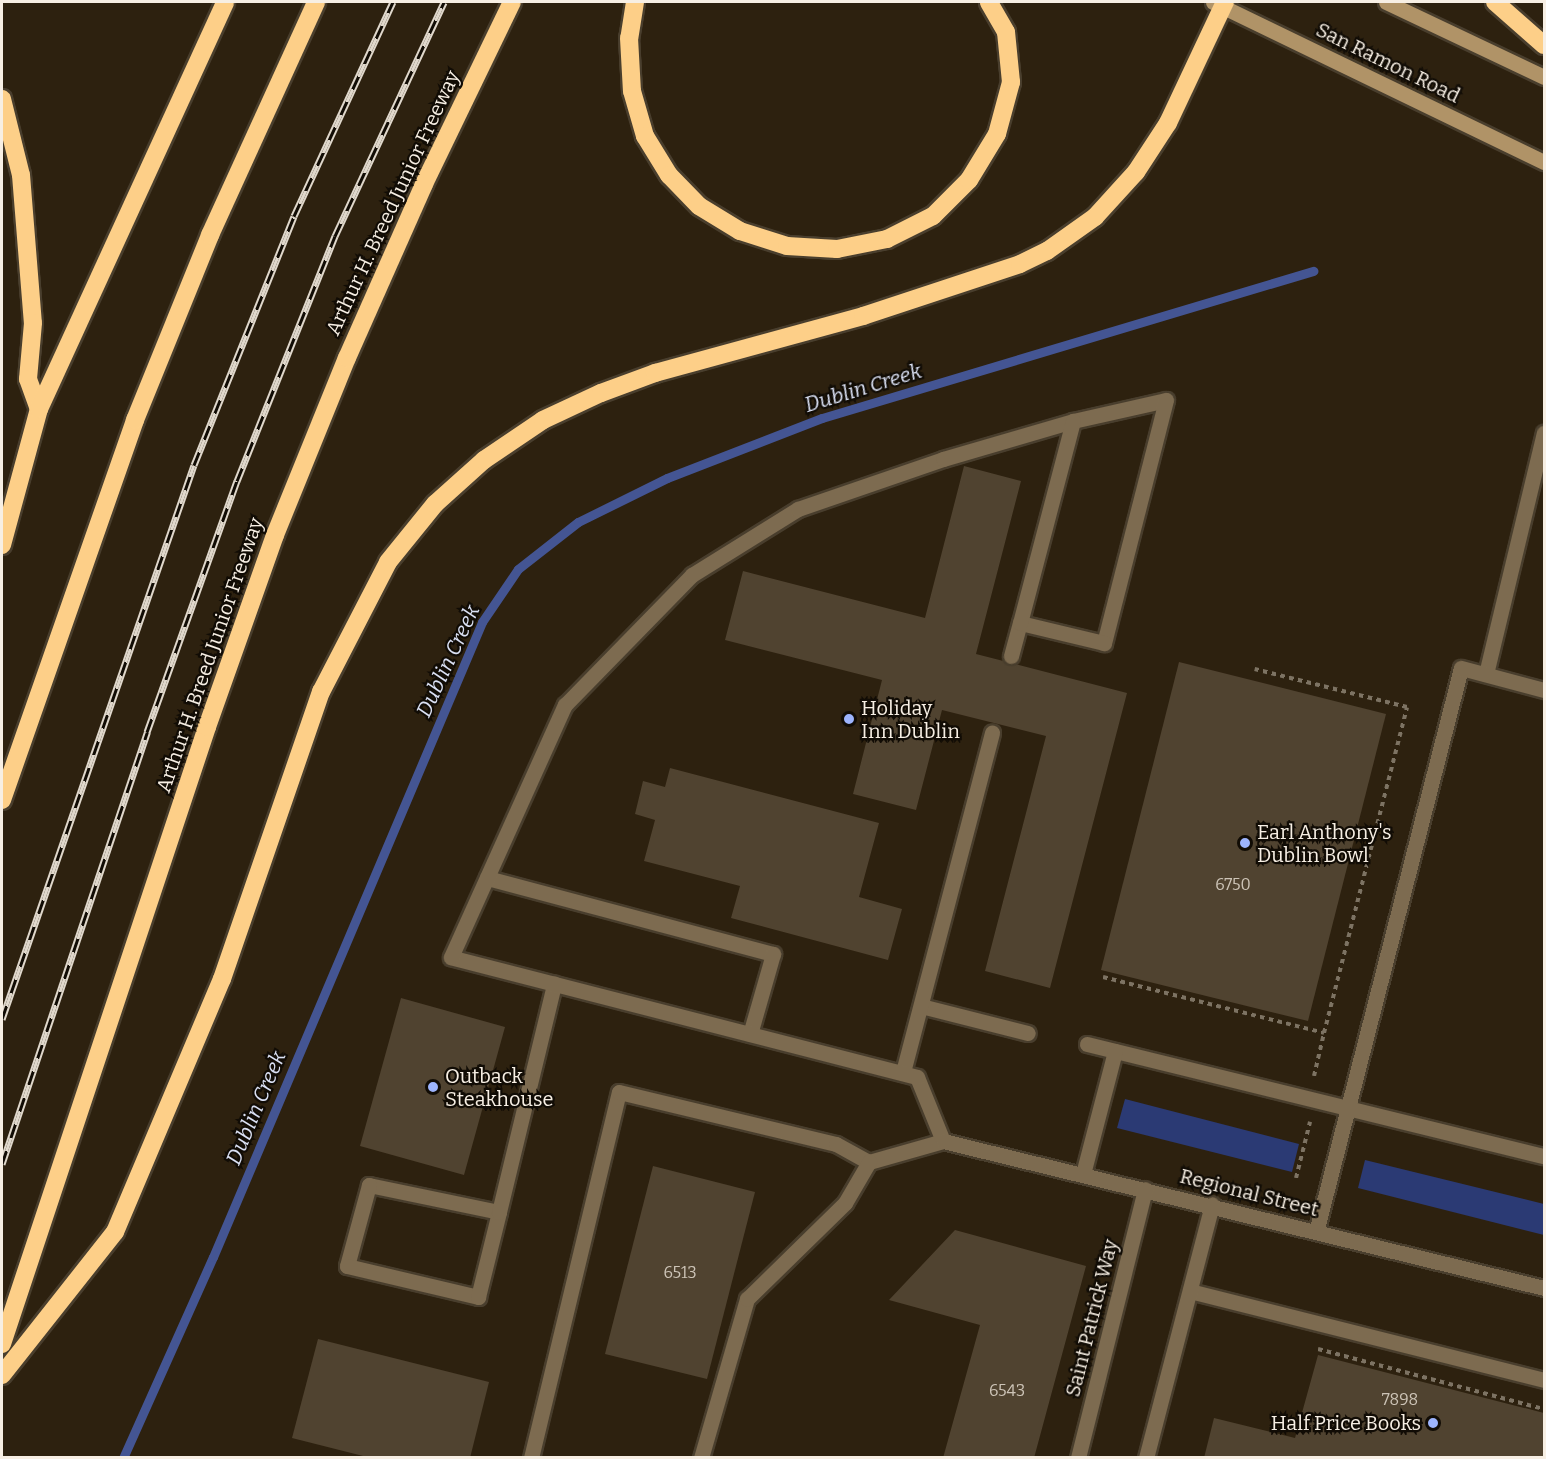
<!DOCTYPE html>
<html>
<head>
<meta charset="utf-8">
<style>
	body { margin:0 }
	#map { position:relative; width:1546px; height:1459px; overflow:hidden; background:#2d210f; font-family:Bitter,serif }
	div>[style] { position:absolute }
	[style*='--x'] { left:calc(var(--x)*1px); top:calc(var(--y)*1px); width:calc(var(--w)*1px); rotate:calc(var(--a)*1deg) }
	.green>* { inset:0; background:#2b3a74 }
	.stream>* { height:9px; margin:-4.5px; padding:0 4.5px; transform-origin:4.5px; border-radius:4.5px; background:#445593 }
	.building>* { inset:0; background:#504330 }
	.path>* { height:4px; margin-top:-2px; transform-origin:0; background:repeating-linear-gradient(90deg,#7d7363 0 4.5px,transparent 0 9px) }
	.roads { filter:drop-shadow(2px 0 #493e2d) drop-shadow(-2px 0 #493e2d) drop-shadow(0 2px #493e2d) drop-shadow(0 -2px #493e2d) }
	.lane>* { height:15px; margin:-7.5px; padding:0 7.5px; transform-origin:7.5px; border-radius:7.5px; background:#7d6b50 }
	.street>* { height:15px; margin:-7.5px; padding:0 7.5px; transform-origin:7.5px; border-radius:7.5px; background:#7d6b50 }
	.secondary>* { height:15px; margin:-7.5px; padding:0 7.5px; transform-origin:7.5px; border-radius:7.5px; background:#b09367 }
	.highway>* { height:18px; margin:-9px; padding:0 9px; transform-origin:9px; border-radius:9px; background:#fdcf88 }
	.rail>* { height:7px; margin-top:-3.5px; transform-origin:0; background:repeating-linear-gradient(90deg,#110c05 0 14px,#e0d8cc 0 28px); box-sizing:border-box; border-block:2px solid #e0d8cc }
	.dots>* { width:16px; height:16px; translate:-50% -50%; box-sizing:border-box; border:3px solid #110c05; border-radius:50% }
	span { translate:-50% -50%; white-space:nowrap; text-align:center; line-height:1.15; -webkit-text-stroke:4.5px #110c05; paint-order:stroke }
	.number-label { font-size:16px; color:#cdc4b7 }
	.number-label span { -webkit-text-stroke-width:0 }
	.street-label { font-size:20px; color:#f7efe4 }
	.poi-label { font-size:20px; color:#f7efe4 }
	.left { translate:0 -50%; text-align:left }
	.right { translate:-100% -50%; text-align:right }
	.water-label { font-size:21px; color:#dbe1f4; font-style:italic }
	.frame { position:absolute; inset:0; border:3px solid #f7efe4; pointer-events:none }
</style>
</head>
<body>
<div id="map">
	<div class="green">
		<i style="clip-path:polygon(1125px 1099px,1299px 1144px,1292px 1172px,1117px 1128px)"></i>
		<i style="clip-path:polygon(1365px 1160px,1544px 1204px,1544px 1235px,1358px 1188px)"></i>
	</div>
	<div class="stream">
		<i style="--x:123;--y:1458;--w:220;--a:-65.9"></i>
		<i style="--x:213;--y:1257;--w:690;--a:-67.04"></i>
		<i style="--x:482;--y:622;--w:64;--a:-55.8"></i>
		<i style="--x:518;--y:569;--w:76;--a:-38.1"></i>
		<i style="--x:578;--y:522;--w:99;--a:-26.3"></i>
		<i style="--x:667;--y:478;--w:166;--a:-21.2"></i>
		<i style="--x:822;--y:418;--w:513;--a:-16.67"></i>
	</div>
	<div class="building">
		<i style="clip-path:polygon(964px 466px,1021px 481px,976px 654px,1127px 693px,1050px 988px,985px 971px,1046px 736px,942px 710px,916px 810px,853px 794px,882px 680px,725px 640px,743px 571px,925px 618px)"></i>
		<i style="clip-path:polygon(1179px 662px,1386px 714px,1308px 1021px,1101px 970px)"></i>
		<i style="clip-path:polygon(670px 768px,879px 823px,859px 897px,902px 909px,888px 960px,731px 918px,740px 886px,644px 861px,655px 820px,635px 814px,643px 781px,665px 787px)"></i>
		<i style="clip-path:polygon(401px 998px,505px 1027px,464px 1175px,360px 1146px)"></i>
		<i style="clip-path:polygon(653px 1166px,755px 1192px,707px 1379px,605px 1354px)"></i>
		<i style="clip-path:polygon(955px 1230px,1086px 1266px,1034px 1458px,943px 1458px,980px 1325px,889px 1300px)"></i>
		<i style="clip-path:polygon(318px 1339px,489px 1382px,470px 1458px,371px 1458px,292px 1438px)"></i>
		<i style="clip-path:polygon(1318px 1355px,1544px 1413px,1544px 1458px,1204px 1458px,1214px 1418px,1295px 1438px)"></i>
	</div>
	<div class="path">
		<i style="--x:1103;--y:977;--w:228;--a:14.2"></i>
		<i style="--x:1324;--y:1033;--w:336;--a:-75.7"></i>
		<i style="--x:1407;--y:707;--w:157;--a:-166"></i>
		<i style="--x:1314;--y:1076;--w:44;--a:-76.9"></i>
		<i style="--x:1296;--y:1178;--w:58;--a:-76"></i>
		<i style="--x:1318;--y:1349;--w:234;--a:14.9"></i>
	</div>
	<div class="roads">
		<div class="lane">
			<i style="--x:1011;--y:656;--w:34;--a:-75"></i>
			<i style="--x:1486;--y:674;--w:248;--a:-76.5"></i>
			<i style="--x:487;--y:878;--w:296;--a:14.9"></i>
			<i style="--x:773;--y:954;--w:83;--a:106"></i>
			<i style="--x:921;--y:1006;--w:110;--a:14.2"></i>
			<i style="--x:1087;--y:1044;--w:471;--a:13.8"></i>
			<i style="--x:903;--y:1072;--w:351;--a:-75.3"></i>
			<i style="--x:1083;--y:1174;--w:127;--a:-75.4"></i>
			<i style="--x:499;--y:1212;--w:133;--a:-168.3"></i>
			<i style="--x:369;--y:1185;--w:84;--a:105.2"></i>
			<i style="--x:347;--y:1266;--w:135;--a:13.3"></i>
			<i style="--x:478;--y:1297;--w:88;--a:-76.1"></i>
			<i style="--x:499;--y:1212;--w:235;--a:-76.4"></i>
			<i style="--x:1316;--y:1232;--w:582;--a:-75.58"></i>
			<i style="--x:1461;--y:668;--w:86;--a:14.8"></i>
			<i style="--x:1190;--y:1291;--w:365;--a:14.1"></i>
			<i style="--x:531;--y:1458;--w:376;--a:-76.5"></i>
			<i style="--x:619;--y:1092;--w:223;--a:13.5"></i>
			<i style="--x:836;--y:1144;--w:38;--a:29"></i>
			<i style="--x:869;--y:1162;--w:77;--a:-15.8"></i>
			<i style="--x:943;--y:1141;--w:69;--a:-112.1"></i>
			<i style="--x:917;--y:1077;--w:481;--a:-165.6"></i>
			<i style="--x:451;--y:957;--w:277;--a:-65.7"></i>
			<i style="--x:565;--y:705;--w:182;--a:-45.7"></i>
			<i style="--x:692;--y:575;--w:125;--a:-31.9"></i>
			<i style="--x:798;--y:509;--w:153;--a:-19"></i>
			<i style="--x:943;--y:459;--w:135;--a:-16.3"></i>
			<i style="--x:1073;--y:421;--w:95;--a:-12.7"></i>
			<i style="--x:1166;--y:400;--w:251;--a:104.3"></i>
			<i style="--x:1104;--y:643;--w:86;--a:-166.6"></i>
			<i style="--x:1020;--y:623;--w:209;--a:-75.3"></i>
			<i style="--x:701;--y:1458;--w:166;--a:-73.9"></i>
			<i style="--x:747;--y:1299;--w:137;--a:-44.4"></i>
			<i style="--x:845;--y:1203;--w:48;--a:-59.7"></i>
			<i style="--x:1146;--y:1458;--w:262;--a:-75.4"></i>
		</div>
		<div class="street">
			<i style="--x:943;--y:1141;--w:619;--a:13.74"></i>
			<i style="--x:1078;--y:1458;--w:277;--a:-76"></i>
		</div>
		<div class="secondary">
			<i style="--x:1213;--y:2;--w:368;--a:25.8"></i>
			<i style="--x:1386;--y:2;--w:175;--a:25.4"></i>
		</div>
		<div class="highway">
			<i style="--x:635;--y:2;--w:36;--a:99"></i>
			<i style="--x:629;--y:38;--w:53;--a:86.8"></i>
			<i style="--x:632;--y:91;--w:47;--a:73.9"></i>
			<i style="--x:645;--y:136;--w:46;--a:58.4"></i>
			<i style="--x:669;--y:175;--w:43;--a:45.9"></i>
			<i style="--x:699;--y:206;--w:48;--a:31.4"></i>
			<i style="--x:740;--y:231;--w:49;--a:17.7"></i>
			<i style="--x:787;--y:246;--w:50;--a:3.4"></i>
			<i style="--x:837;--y:249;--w:51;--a:-11.3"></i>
			<i style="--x:887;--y:239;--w:51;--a:-26.6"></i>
			<i style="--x:933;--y:216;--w:51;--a:-45"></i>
			<i style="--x:969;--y:180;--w:54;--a:-58.7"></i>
			<i style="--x:997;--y:134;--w:54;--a:-74.9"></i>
			<i style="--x:1011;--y:82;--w:50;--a:-95.7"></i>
			<i style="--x:1006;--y:32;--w:34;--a:-120"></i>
			<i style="--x:1495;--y:2;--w:65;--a:41.3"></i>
			<i style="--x:2;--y:99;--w:78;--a:76"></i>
			<i style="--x:21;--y:175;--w:148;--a:85.4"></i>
			<i style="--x:33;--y:323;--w:56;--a:95.1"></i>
			<i style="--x:28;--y:379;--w:32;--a:70"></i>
			<i style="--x:2;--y:545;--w:141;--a:-74.8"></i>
			<i style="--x:39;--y:409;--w:447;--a:-65.4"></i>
			<i style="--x:2;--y:800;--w:403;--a:-70.7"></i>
			<i style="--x:135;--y:420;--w:200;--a:-67.9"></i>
			<i style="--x:210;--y:235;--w:256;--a:-65.5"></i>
			<i style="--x:2;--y:1344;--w:650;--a:-71.62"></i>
			<i style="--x:207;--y:727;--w:204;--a:-70.5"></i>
			<i style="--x:275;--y:535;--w:191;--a:-67.9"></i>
			<i style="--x:347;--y:358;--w:190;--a:-66.1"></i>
			<i style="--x:424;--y:184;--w:202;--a:-64.2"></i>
			<i style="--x:2;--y:1375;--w:182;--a:-51.7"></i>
			<i style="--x:115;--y:1232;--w:275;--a:-67.1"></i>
			<i style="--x:222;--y:979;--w:304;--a:-71"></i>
			<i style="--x:321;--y:692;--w:146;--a:-62.7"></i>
			<i style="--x:388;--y:562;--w:75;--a:-51"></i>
			<i style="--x:435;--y:504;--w:66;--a:-41.9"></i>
			<i style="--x:484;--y:460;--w:71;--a:-34.1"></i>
			<i style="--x:543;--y:420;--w:64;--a:-25"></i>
			<i style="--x:601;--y:393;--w:58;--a:-20.3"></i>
			<i style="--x:655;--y:373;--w:216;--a:-15.3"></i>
			<i style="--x:863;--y:316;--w:165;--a:-18.3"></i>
			<i style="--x:1020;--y:264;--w:30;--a:-26"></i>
			<i style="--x:1047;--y:251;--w:59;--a:-35.3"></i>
			<i style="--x:1095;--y:217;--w:61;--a:-47.7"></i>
			<i style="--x:1136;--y:172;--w:59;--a:-56.9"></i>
			<i style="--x:1168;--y:123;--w:134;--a:-64.8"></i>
		</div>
	</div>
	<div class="rail">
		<i style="--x:2;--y:1019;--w:586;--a:-70.89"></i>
		<i style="--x:194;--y:465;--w:268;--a:-68.1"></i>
		<i style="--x:294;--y:216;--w:236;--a:-65.2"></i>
		<i style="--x:2;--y:1164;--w:456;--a:-71.4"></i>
		<i style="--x:147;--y:732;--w:267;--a:-70.3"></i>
		<i style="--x:237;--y:481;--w:264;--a:-68.2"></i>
		<i style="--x:335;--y:236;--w:258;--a:-65"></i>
	</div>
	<div class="dots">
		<i style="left:849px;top:719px;background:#9db4fd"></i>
		<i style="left:1245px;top:843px;background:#9db4fd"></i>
		<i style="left:433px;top:1087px;background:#9db4fd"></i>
		<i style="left:1433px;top:1423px;background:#9db4fd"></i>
	</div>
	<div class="number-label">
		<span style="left:1233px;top:885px">6750</span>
		<span style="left:680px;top:1273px">6513</span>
		<span style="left:1007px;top:1391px">6543</span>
		<span style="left:1400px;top:1400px">7898</span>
	</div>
	<div class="street-label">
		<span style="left:1388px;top:63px;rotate:26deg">San Ramon Road</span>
		<span style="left:393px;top:203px;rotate:-65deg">Arthur H. Breed Junior Freeway</span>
		<span style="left:210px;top:655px;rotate:-71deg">Arthur H. Breed Junior Freeway</span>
		<span style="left:1249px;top:1193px;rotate:14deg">Regional Street</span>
		<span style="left:1092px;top:1318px;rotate:-76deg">Saint Patrick Way</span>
	</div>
	<div class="poi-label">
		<span class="left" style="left:861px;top:720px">Holiday<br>Inn Dublin</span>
		<span class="left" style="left:1257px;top:844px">Earl Anthony's<br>Dublin Bowl</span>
		<span class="left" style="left:445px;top:1088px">Outback<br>Steakhouse</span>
		<span class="right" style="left:1421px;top:1423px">Half Price Books</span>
	</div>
	<div class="water-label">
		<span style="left:863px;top:388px;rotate:-17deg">Dublin Creek</span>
		<span style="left:448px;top:661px;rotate:-65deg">Dublin Creek</span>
		<span style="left:256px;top:1108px;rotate:-67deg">Dublin Creek</span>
	</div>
	<div class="frame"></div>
</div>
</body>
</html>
